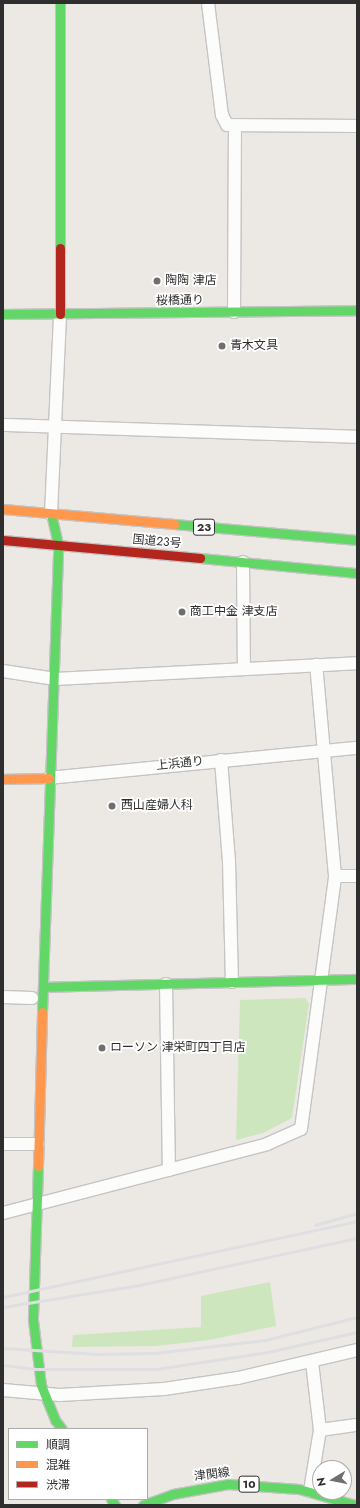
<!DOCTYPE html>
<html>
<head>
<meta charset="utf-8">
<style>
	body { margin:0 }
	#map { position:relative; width:360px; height:1508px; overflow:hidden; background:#ece8e4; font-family:Jost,"Noto Sans JP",sans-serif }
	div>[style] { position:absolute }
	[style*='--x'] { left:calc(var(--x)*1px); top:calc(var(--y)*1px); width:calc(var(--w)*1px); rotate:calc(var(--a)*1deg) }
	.green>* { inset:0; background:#cee6be }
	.roads { filter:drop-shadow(1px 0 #c5c4c5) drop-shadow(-1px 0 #c5c4c5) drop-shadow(0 1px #c5c4c5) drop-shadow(0 -1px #c5c4c5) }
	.street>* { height:12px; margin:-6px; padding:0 6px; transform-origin:6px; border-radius:6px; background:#fcfcfb }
	.fast>* { height:9px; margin:-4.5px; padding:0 4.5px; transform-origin:4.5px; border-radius:4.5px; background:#63d668 }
	.slow>* { height:9px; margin:-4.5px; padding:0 4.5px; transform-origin:4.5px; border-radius:4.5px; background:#ff974d }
	.jam>* { height:9px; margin:-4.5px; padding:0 4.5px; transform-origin:4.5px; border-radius:4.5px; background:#b3261e }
	.rail>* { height:3px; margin:-1.5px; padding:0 1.5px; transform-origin:1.5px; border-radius:1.5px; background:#dfdfe1 }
	.dots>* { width:11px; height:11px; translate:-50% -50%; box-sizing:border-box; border:2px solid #fff; border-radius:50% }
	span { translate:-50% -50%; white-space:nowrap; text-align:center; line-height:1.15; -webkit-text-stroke:3.5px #fff; paint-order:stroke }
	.shield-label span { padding:1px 3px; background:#fff; border:1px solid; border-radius:3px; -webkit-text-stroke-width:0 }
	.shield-label { font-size:11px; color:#2e2e2e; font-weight:700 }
	.poi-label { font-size:12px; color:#2e2e2e }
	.left { translate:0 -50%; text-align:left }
	.street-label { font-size:12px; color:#2e2e2e }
	.frame { position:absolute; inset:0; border:4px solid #2e2e2e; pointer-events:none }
	.legend { position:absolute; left:8px; top:1428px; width:140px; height:72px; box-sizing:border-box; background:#fff; border:1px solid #ababab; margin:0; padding:5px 7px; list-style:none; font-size:12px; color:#2e2e2e }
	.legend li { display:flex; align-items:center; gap:8px; height:20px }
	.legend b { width:20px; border:1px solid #ababab }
	.north { position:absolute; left:312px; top:1460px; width:40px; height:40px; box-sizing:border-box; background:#fff; border:1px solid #ababab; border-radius:50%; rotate:260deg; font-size:11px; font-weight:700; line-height:16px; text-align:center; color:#2e2e2e }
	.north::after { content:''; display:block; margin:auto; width:14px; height:18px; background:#706f6e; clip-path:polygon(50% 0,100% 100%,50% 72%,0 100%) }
</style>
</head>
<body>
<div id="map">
	<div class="green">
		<i style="clip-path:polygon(305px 998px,309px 1004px,292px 1118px,263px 1133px,236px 1140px,240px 1000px)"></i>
		<i style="clip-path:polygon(270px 1282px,276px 1326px,209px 1340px,156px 1346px,72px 1347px,73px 1335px,201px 1327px,201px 1296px)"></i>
	</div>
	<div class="roads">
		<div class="street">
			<i style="--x:208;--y:3;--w:113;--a:82.9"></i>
			<i style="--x:222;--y:115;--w:11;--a:63"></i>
			<i style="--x:227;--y:125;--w:130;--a:0.4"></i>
			<i style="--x:234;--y:312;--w:185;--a:-89.7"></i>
			<i style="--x:3;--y:425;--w:354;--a:1.9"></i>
			<i style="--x:51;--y:514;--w:200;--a:-87.4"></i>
			<i style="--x:243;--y:562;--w:107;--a:89.5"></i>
			<i style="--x:3;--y:671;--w:53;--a:8.7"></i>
			<i style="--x:55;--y:679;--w:302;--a:-3"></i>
			<i style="--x:221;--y:760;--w:101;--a:85.5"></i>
			<i style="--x:229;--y:861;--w:121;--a:88.6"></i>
			<i style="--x:49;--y:778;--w:309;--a:-5.6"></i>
			<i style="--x:335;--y:876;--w:22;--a:0"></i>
			<i style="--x:166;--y:984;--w:186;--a:89.1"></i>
			<i style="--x:3;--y:997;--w:29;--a:2"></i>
			<i style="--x:3;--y:1144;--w:35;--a:0"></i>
			<i style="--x:3;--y:1213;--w:273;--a:-14.6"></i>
			<i style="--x:267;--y:1144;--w:37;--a:-24"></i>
			<i style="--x:301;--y:1129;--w:255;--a:-82.3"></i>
			<i style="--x:335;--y:876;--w:212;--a:-95.1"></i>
			<i style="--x:3;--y:1390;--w:57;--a:5"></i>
			<i style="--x:60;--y:1395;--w:104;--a:-3.3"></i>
			<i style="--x:164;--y:1389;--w:75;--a:-8.5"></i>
			<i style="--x:238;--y:1378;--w:122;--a:-13.2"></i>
			<i style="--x:320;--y:1430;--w:37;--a:-8"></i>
			<i style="--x:310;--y:1491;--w:62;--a:-80.7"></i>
			<i style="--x:320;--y:1430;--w:68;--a:-96.7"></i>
		</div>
		<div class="fast">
			<i style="--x:60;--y:3;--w:245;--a:90"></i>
			<i style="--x:3;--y:314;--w:354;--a:-0.6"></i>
			<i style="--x:174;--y:524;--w:184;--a:5"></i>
			<i style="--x:200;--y:558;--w:158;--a:5.5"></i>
			<i style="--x:44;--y:987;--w:313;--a:-1.5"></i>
			<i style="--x:42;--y:1012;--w:468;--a:-88"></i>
			<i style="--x:58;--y:544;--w:31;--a:-103"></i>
			<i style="--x:38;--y:1166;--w:154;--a:91.9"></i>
			<i style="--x:33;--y:1320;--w:65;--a:83"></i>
			<i style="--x:41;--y:1385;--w:38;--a:68"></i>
			<i style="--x:55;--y:1420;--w:11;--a:52"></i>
			<i style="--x:111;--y:1499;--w:7;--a:56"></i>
			<i style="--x:143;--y:1505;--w:32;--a:-20"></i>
			<i style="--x:173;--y:1494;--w:56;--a:-10.3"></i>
			<i style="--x:228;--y:1484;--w:71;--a:4"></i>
			<i style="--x:299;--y:1489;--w:58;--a:15.9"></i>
		</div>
		<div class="slow">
			<i style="--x:3;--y:509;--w:172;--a:5"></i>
			<i style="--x:3;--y:779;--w:46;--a:-1.2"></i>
			<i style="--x:38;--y:1166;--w:154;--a:-88.5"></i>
		</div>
		<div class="jam">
			<i style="--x:60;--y:248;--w:66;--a:90"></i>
			<i style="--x:3;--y:540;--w:198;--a:5.2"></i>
		</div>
	</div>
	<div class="rail">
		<i style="--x:315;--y:1225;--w:44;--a:-15.9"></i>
		<i style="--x:3;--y:1297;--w:362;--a:-12.1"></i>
		<i style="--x:3;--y:1307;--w:138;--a:-9.2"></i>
		<i style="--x:139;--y:1285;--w:223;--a:-12.2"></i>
		<i style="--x:3;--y:1348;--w:94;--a:3.7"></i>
		<i style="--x:97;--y:1354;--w:58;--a:-1"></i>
		<i style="--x:155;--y:1353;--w:111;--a:-6.7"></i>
		<i style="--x:265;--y:1340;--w:95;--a:-14"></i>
		<i style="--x:3;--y:1365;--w:33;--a:7"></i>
		<i style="--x:36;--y:1369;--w:120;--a:0"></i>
		<i style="--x:156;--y:1369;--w:113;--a:-8.6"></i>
		<i style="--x:268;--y:1352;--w:91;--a:-12.7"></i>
	</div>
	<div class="dots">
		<i style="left:157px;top:281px;background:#706f6e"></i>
		<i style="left:222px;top:346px;background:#706f6e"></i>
		<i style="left:182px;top:612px;background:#706f6e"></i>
		<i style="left:112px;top:806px;background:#706f6e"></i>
		<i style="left:102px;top:1048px;background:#706f6e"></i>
	</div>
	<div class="shield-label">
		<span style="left:204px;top:527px">23</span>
		<span style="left:249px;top:1484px">10</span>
	</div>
	<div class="poi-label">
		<span class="left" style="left:165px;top:281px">陶陶 津店</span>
		<span class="left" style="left:230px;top:346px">青木文具</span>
		<span class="left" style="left:190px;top:612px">商工中金 津支店</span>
		<span class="left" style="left:121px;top:806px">西山産婦人科</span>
		<span class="left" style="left:110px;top:1048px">ローソン 津栄町四丁目店</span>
	</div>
	<div class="street-label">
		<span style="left:180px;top:301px;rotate:-1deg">桜橋通り</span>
		<span style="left:157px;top:542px;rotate:5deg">国道23号</span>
		<span style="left:180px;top:764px;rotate:-6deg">上浜通り</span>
		<span style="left:212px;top:1475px;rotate:-7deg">津関線</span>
	</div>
	<div class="frame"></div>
	<ul class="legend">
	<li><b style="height:5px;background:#63d668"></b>順調</li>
	<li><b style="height:5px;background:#ff974d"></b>混雑</li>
	<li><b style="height:5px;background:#b3261e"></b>渋滞</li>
	</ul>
	<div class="north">N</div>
</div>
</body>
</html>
